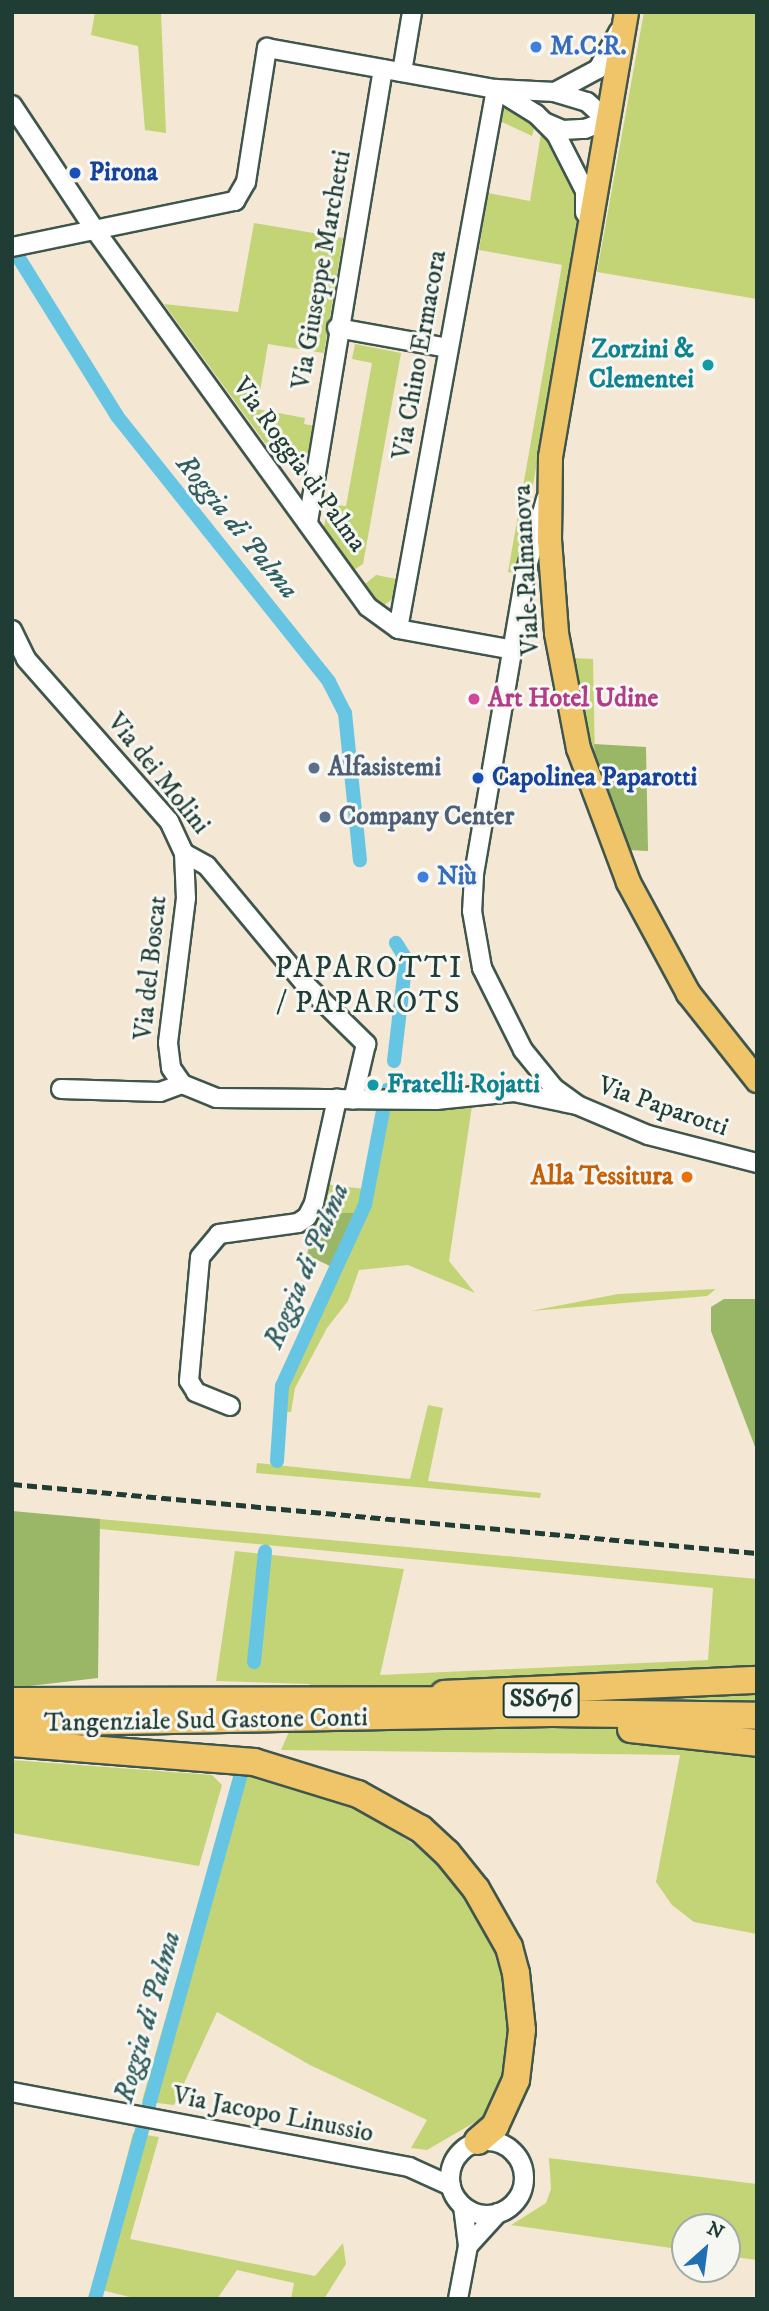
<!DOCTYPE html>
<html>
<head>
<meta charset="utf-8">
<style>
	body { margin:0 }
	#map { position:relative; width:769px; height:2311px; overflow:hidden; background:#f4e7d4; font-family:"IM FELL DW Pica",serif }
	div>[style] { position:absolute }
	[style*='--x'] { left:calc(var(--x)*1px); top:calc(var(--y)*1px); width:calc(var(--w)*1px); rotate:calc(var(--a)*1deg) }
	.green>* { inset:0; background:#c3d476 }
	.forest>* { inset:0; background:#9ab667 }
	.canal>* { height:14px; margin:-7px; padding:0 7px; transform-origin:7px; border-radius:7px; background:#65c5e3 }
	.roads { filter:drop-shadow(2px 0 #3f564c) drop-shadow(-2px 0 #3f564c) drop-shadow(0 2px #3f564c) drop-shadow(0 -2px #3f564c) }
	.minor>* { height:18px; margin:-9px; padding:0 9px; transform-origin:9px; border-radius:9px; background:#fff }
	.minor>.ring { margin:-9px; padding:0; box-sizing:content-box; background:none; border:18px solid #fff; border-radius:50% }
	.major>* { height:23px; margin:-11.5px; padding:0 11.5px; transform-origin:11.5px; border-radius:11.5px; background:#f0c469 }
	.highway>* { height:26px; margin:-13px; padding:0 13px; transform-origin:13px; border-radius:13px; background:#f0c469 }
	.rail>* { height:4.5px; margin-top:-2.25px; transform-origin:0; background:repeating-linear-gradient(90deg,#1f3d34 0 10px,transparent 0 15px) }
	.dots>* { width:19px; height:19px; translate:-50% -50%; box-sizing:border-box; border:4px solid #f6f6f2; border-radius:50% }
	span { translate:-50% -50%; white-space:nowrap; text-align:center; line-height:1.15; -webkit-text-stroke:6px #f6f6f2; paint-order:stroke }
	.shield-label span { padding:2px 5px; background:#f6f6f2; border:2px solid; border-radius:5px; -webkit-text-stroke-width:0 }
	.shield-label { font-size:24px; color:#1f3d34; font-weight:700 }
	.shop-label { font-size:26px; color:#366cbe; font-weight:700 }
	.left { translate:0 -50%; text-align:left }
	.transit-label { font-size:26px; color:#164399; font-weight:700 }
	.street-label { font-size:26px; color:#1f3d34 }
	.culture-label { font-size:26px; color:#0d838f; font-weight:700 }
	.right { translate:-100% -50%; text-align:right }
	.hotel-label { font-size:26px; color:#b23c85; font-weight:700 }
	.service-label { font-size:26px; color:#4e5e75; font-weight:700 }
	.food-label { font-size:26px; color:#c56008; font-weight:700 }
	.water-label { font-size:28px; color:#305f60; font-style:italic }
	.quarter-label { font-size:30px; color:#1f3d34; letter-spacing:2px }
	.frame { position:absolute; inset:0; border:14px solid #1f3d34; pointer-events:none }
	.north { position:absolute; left:671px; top:2213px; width:70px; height:70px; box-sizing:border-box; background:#f6f6f2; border:2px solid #a0aca6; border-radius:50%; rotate:28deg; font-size:19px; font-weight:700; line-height:28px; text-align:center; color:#1f3d34 }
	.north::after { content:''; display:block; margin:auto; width:24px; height:32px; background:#1f6fb2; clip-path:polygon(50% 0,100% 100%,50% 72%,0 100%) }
</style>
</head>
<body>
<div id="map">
	<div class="green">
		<i style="clip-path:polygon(95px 12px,161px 12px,166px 133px,145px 130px,138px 46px,91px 35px)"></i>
		<i style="clip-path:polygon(644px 12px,757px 12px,757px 299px,597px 272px)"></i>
		<i style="clip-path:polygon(503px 99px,536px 121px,532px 136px,500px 121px)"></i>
		<i style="clip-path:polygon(542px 128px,575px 188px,577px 226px,518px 574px,508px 572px,562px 265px,479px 250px,488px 193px,530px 201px)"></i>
		<i style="clip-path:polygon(254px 223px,343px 238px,324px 353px,268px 344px,257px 409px,305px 418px,304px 424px,315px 426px,310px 454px,268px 447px,164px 304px,238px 312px)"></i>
		<i style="clip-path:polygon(355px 344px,401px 353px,363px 564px,354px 570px,324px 527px,328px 504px,346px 506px,372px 363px,352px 359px)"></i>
		<i style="clip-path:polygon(376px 575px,402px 580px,399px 594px,382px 607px,364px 585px)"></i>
		<i style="clip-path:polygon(572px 658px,593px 659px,595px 763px,583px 715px)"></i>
		<i style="clip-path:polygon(473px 1099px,449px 1261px,475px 1293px,408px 1265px,359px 1270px,348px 1301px,327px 1328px,295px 1388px,291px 1412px,284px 1412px,286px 1388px,359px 1233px,387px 1105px)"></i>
		<i style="clip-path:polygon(323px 1184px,365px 1189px,358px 1213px,316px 1213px)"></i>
		<i style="clip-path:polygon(716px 1289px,707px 1296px,531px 1311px,618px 1294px)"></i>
		<i style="clip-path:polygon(428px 1405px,443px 1408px,428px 1481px,541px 1493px,540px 1498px,256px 1473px,257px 1463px,410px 1479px)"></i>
		<i style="clip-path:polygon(100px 1519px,757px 1579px,757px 1934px,694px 1922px,672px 1905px,656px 1882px,680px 1755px,281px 1750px,310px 1684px,216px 1681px,235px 1551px,404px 1569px,380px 1675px,708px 1660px,713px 1588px,100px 1529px)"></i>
		<i style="clip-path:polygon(12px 1760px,212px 1775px,222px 1785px,199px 1866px,12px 1833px)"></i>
		<i style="clip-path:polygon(235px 1774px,286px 1783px,368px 1815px,435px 1858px,482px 1913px,508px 1976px,512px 2057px,497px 2098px,482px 2118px,427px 2150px,411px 2148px,427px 2120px,310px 2065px,217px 2012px,174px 2105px,142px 2101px)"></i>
		<i style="clip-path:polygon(133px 2133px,159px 2137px,130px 2239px,315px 2276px,343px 2243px,346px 2264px,324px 2299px,291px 2299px,294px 2283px,237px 2270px,217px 2299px,138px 2299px,93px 2288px)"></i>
		<i style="clip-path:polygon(549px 2158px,757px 2184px,757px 2260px,727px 2256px,727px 2227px,685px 2227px,685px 2250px,511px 2225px,546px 2203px,551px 2189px)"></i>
	</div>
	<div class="forest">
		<i style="clip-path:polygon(594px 744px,646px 747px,648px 851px,628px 850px,595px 763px)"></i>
		<i style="clip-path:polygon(316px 1213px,358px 1213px,334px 1268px,307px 1255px)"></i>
		<i style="clip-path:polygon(724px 1299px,757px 1299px,757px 1452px,711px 1331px,711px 1307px)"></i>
		<i style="clip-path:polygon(12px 1511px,100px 1519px,98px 1678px,12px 1688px)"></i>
	</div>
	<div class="canal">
		<i style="--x:12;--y:247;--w:199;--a:58.1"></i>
		<i style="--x:117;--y:416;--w:340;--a:51.4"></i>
		<i style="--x:329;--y:682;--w:35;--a:63"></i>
		<i style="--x:345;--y:713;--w:148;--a:84.2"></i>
		<i style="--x:394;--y:1061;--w:103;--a:-83.3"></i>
		<i style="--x:406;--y:959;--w:19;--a:-122"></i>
		<i style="--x:277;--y:1461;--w:75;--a:-86.2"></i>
		<i style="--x:282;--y:1386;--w:199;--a:-65.4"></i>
		<i style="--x:365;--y:1205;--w:117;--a:-79.2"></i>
		<i style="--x:254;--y:1662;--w:111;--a:-84.3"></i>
		<i style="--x:95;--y:2299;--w:564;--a:-74.46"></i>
	</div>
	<div class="roads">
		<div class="minor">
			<i style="--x:402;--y:72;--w:61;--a:-80.5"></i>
			<i style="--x:502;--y:93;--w:40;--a:32"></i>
			<i style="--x:536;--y:114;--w:28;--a:45"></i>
			<i style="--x:556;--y:134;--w:64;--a:63"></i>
			<i style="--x:585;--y:191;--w:22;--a:90"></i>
			<i style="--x:12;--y:105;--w:150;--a:56.4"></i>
			<i style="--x:95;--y:230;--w:465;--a:54.1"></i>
			<i style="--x:368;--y:607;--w:37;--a:36"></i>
			<i style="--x:398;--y:629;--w:117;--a:10.3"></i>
			<i style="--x:544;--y:122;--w:21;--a:23"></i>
			<i style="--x:563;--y:130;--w:22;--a:-3"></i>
			<i style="--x:585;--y:129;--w:24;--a:-22"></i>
			<i style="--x:607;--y:120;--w:27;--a:-138"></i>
			<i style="--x:587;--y:102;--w:34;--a:-163"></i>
			<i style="--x:12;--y:247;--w:228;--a:-11.7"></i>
			<i style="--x:235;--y:201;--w:22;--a:-60"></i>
			<i style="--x:246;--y:182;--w:136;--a:-81.1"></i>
			<i style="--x:267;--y:48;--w:233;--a:10.2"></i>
			<i style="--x:496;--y:89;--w:59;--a:2.9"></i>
			<i style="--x:555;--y:92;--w:49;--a:-28.1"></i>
			<i style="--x:598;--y:69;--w:43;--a:-61.1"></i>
			<i style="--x:337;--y:328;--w:113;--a:10.2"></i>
			<i style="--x:546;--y:499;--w:74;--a:105.7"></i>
			<i style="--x:526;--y:570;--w:309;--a:99.7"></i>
			<i style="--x:474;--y:875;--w:36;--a:93"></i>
			<i style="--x:472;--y:911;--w:58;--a:80"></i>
			<i style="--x:482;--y:968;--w:92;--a:63.4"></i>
			<i style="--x:523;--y:1050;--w:49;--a:50.8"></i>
			<i style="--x:554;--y:1088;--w:29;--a:36"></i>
			<i style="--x:577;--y:1105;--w:77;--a:22.9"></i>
			<i style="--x:648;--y:1135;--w:113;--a:14.4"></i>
			<i style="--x:308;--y:522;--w:459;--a:-80.6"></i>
			<i style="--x:398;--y:629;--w:549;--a:-79.71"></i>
			<i style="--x:12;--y:630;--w:32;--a:64"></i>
			<i style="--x:26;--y:659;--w:216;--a:48.6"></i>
			<i style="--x:169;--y:821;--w:35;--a:65"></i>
			<i style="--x:184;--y:853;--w:45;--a:87.5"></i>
			<i style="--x:186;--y:898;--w:146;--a:97.1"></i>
			<i style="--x:168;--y:1043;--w:25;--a:83"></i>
			<i style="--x:171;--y:1068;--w:19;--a:55"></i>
			<i style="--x:182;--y:1084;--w:37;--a:22"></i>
			<i style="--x:216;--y:1098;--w:220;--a:0.5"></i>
			<i style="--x:436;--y:1100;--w:78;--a:-5.9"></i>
			<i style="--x:514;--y:1092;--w:64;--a:11.7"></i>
			<i style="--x:184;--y:853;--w:26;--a:29"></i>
			<i style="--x:207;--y:866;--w:153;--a:50.3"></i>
			<i style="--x:305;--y:984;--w:86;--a:44.5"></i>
			<i style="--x:366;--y:1044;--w:57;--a:103.1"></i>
			<i style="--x:61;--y:1089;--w:99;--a:1.7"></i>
			<i style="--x:160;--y:1092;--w:23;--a:-20"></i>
			<i style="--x:230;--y:1406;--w:37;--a:-158"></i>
			<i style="--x:196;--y:1392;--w:13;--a:-122"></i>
			<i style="--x:189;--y:1381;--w:124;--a:-84.9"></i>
			<i style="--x:200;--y:1257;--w:30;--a:-50"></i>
			<i style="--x:219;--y:1234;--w:80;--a:-7.9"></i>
			<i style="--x:298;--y:1223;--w:11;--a:-34"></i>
			<i style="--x:307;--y:1217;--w:16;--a:-63"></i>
			<i style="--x:314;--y:1203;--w:107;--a:-77.5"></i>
			<i style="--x:12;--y:2092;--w:404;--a:10.7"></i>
			<i style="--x:409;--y:2167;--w:46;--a:24.3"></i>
			<i class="ring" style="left:450px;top:2141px;width:56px;height:56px"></i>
			<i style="--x:468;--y:2246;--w:45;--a:-47.7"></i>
			<i style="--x:458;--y:2299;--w:54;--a:-79.3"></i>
			<i style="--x:468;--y:2246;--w:40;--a:-97.1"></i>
		</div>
		<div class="major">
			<i style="--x:626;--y:12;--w:451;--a:99.7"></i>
			<i style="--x:550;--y:457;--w:82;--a:90.7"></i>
			<i style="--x:549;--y:539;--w:94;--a:85.7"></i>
			<i style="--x:556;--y:633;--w:117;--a:79.2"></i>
			<i style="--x:578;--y:748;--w:143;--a:69.5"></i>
			<i style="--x:628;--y:882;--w:126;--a:61.6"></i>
			<i style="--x:688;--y:993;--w:111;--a:51.6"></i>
		</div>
		<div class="highway">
			<i style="--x:444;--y:1694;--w:313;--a:-2.6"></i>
			<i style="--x:12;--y:1701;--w:449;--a:-0.1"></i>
			<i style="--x:12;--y:1723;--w:540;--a:-1.06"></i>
			<i style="--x:552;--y:1713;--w:205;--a:0.8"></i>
			<i style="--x:631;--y:1729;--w:127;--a:6.3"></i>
			<i style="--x:12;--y:1743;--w:243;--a:4.5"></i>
			<i style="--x:254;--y:1762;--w:109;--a:17.1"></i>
			<i style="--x:358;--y:1794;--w:72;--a:29.1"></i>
			<i style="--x:421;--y:1829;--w:35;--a:43"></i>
			<i style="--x:447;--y:1853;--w:46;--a:51.1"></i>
			<i style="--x:476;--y:1889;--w:67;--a:60.4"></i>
			<i style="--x:509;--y:1947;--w:27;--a:75"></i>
			<i style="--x:516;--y:1973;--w:57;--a:84"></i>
			<i style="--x:522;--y:2030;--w:50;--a:96.8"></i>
			<i style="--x:516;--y:2080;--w:51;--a:114.5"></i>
			<i style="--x:495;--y:2126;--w:23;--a:139"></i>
		</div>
	</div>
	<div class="rail">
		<i style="--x:12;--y:1484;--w:748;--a:5.29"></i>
	</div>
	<div class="dots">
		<i style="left:536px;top:47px;background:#3f7fe0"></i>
		<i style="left:75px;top:173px;background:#1a4fb4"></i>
		<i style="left:708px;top:365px;background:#0f9aa8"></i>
		<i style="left:474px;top:699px;background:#d1479c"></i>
		<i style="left:314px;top:768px;background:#5c6f8a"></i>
		<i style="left:478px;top:778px;background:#1a4fb4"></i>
		<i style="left:325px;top:817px;background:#5c6f8a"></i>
		<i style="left:423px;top:877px;background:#3f7fe0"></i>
		<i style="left:373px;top:1085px;background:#0f9aa8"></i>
		<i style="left:687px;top:1177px;background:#e8710a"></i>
	</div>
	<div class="shield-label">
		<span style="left:541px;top:1700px">SS676</span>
	</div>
	<div class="shop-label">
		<span class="left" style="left:550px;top:47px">M.C.R.</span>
		<span class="left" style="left:437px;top:877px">Niù</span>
	</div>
	<div class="transit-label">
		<span class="left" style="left:89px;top:173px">Pirona</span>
		<span class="left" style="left:492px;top:778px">Capolinea Paparotti</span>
	</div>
	<div class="street-label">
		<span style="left:322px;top:270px;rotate:-80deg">Via Giuseppe Marchetti</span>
		<span style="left:420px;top:355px;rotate:-80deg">Via Chino Ermacora</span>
		<span style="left:299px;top:465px;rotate:54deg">Via Roggia di Palma</span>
		<span style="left:527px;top:570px;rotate:-93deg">Viale Palmanova</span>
		<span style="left:158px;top:774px;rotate:51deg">Via dei Molini</span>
		<span style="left:151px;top:968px;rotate:-84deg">Via del Boscat</span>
		<span style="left:663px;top:1107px;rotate:19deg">Via Paparotti</span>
		<span style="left:206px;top:1721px;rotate:-1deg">Tangenziale Sud Gastone Conti</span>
		<span style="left:273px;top:2115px;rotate:11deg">Via Jacopo Linussio</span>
	</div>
	<div class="culture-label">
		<span class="right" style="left:694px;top:365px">Zorzini &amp;<br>Clementei</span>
		<span class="left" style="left:387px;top:1085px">Fratelli Rojatti</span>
	</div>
	<div class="hotel-label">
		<span class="left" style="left:488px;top:699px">Art Hotel Udine</span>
	</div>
	<div class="service-label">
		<span class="left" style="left:328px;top:768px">Alfasistemi</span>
		<span class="left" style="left:339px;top:817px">Company Center</span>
	</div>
	<div class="food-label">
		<span class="right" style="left:673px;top:1177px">Alla Tessitura</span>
	</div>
	<div class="water-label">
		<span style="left:237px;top:527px;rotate:51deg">Roggia di Palma</span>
		<span style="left:307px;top:1266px;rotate:-67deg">Roggia di Palma</span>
		<span style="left:148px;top:2017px;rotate:-74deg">Roggia di Palma</span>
	</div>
	<div class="quarter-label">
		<span style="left:369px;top:986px">PAPAROTTI<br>/ PAPAROTS</span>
	</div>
	<div class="frame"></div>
	<div class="north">N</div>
</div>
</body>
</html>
